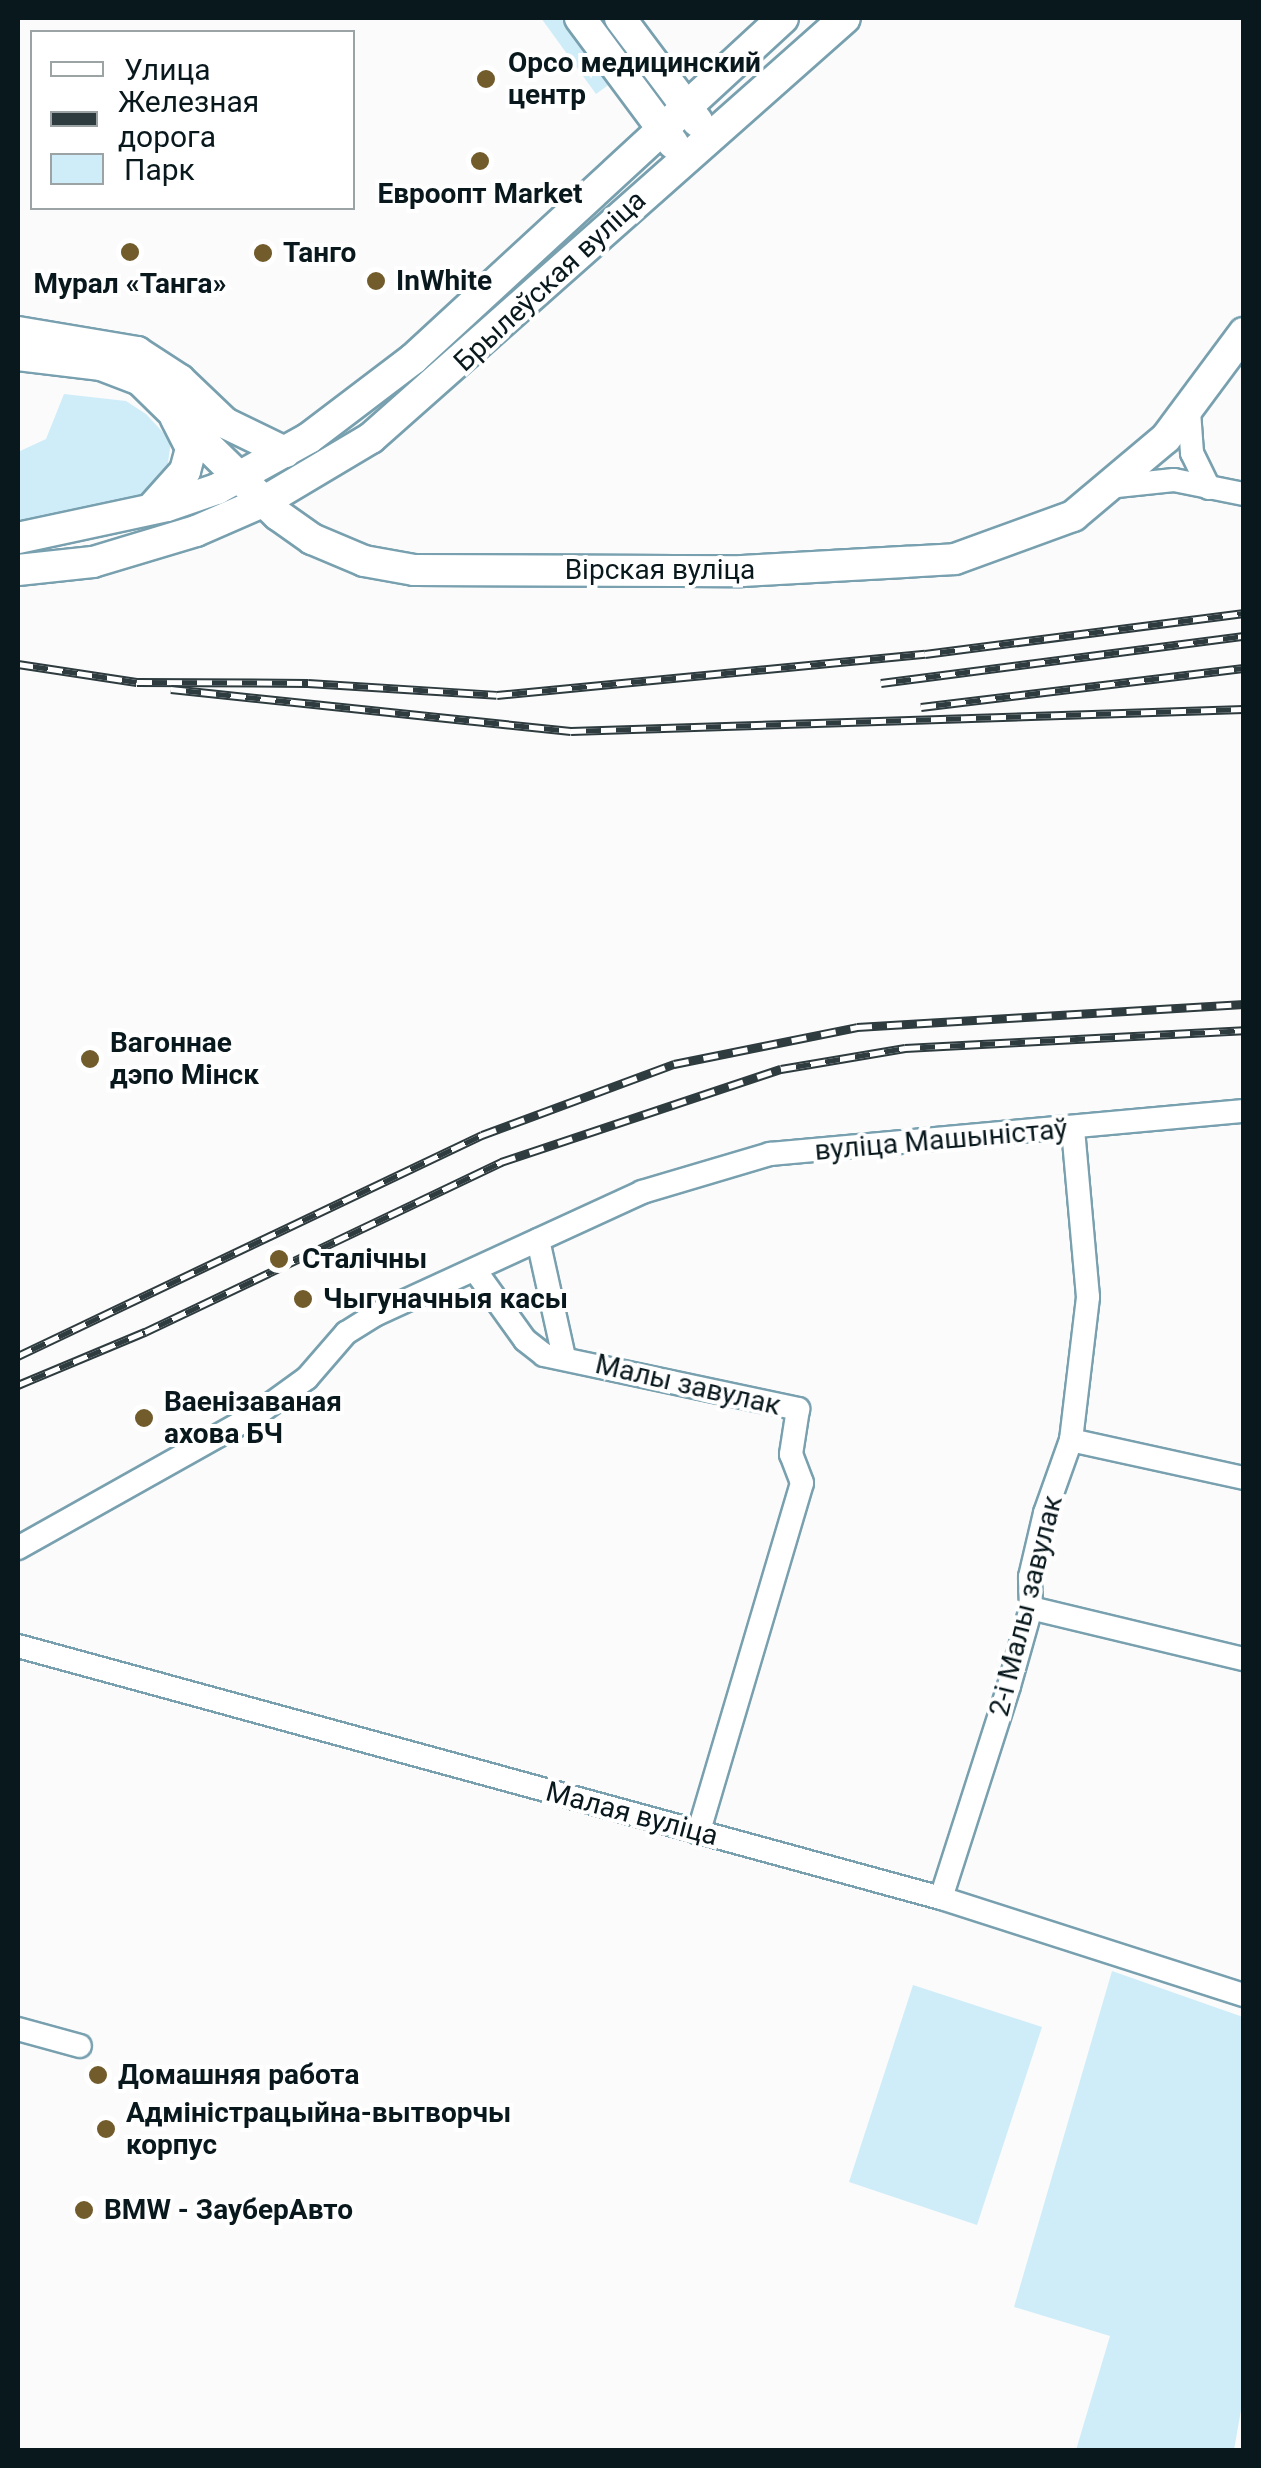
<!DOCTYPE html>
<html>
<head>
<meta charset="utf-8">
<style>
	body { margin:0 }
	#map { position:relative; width:1261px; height:2468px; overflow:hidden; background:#fbfbfb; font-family:Roboto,sans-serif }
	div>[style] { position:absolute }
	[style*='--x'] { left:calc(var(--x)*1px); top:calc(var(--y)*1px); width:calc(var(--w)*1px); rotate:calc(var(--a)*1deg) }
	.green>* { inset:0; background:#cfedf8 }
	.roads { filter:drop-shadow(2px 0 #78a0af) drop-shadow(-2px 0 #78a0af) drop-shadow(0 2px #78a0af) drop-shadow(0 -2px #78a0af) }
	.minor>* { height:22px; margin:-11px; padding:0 11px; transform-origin:11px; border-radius:11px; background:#fff }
	.major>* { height:30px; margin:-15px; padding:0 15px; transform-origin:15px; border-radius:15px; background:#fff }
	.rail>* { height:9px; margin-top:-4.5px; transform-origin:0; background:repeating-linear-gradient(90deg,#fff 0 15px,#2e3b3f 0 30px); box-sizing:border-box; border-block:2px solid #2e3b3f }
	.dots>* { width:28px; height:28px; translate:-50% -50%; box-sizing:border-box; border:5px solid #fff; border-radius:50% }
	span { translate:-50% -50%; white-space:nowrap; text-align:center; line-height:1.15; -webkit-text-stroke:8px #fff; paint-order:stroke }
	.poi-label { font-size:28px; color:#08181d; font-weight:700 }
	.left { translate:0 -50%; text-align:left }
	.street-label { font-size:28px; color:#08181d }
	.frame { position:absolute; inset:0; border:20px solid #08181d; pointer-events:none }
	.legend { position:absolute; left:30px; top:30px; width:325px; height:180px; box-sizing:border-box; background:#fff; border:2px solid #9ca3a5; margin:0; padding:12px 18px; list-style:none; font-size:30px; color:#08181d }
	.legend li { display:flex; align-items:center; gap:20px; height:50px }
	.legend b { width:50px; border:2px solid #9ca3a5 }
</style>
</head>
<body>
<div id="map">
	<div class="green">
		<i style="clip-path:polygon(541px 18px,568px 18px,614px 81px,596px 94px)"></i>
		<i style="clip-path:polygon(64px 394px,126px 401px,146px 414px,171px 441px,168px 463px,179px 466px,160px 493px,18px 525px,18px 452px,46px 439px)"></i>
		<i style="clip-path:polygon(1112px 1971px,1243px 2017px,1244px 2393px,1234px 2450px,1076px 2450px,1110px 2336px,1014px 2307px)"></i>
		<i style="clip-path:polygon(913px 1985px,1042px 2027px,977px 2225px,849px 2182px)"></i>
	</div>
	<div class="roads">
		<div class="minor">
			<i style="--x:1189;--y:411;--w:42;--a:85.9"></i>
			<i style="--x:1192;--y:453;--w:39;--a:64"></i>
			<i style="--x:1117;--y:486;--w:57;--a:-6"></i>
			<i style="--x:1174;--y:480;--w:71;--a:11.3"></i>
			<i style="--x:538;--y:1240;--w:120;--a:77.5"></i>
			<i style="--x:477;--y:1273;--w:82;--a:54.4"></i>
			<i style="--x:525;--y:1340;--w:24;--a:38"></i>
			<i style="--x:544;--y:1355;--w:260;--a:12"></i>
			<i style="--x:798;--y:1409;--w:46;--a:98.8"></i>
			<i style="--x:791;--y:1454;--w:31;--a:69"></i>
			<i style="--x:802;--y:1483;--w:365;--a:106.5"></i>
			<i style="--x:1071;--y:1440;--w:177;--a:12.4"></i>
			<i style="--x:18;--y:1548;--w:278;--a:-29.3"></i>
			<i style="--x:260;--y:1412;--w:58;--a:-35.9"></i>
			<i style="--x:307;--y:1378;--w:60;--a:-49.1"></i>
			<i style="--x:346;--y:1333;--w:36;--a:-32"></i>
			<i style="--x:377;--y:1314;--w:292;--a:-24.7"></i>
			<i style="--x:642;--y:1192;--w:134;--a:-16.5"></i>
			<i style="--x:770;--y:1154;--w:476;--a:-5.2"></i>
			<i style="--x:1031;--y:1608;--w:219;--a:13.5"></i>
			<i style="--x:18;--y:1646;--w:957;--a:15.27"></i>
			<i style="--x:941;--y:1898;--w:318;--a:17.8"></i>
			<i style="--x:941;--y:1898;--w:223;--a:-72.2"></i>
			<i style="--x:1009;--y:1686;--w:81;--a:-74.2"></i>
			<i style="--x:1031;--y:1608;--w:31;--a:-92"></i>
			<i style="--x:1030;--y:1577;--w:66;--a:-76.8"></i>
			<i style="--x:1045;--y:1513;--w:77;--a:-70.4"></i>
			<i style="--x:1071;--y:1440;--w:144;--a:-83.2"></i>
			<i style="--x:1088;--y:1297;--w:169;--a:-95.1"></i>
			<i style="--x:18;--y:2029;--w:64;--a:15.3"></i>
		</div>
		<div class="major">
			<i style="--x:580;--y:18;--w:156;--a:53.4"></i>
			<i style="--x:620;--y:18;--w:129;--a:53.2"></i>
			<i style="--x:18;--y:332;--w:121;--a:9.5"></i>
			<i style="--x:137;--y:352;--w:51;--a:33.1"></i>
			<i style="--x:180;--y:380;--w:62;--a:43.7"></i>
			<i style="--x:225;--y:423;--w:67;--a:25.8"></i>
			<i style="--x:18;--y:355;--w:84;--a:6.9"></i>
			<i style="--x:101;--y:365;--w:42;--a:21"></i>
			<i style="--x:140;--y:380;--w:193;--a:44.4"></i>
			<i style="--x:278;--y:515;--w:42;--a:35.2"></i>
			<i style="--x:312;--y:539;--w:56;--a:22.9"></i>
			<i style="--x:364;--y:561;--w:51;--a:10.2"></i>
			<i style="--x:414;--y:570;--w:328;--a:0.2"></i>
			<i style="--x:742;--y:571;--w:213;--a:-3.2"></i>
			<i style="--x:955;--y:559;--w:126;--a:-20"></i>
			<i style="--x:1073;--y:516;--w:121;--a:-40"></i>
			<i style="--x:1166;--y:438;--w:131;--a:-53.4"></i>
			<i style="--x:151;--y:509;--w:51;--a:-48.2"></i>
			<i style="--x:185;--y:471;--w:24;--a:-75"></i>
			<i style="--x:191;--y:448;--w:34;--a:-117"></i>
			<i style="--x:18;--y:538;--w:152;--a:-12.1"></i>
			<i style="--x:167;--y:506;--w:53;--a:-18.8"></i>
			<i style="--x:217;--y:489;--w:105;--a:-29"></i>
			<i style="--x:309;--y:438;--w:131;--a:-37.2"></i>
			<i style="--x:413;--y:359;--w:503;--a:-42.66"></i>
			<i style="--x:18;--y:570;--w:75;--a:-6.1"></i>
			<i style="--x:93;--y:562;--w:108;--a:-16.8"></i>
			<i style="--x:196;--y:531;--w:75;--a:-23.5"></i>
			<i style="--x:265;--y:501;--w:123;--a:-30.7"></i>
			<i style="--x:371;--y:438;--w:633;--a:-41.54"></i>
		</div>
	</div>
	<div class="rail">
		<i style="--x:18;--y:664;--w:120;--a:8.6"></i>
		<i style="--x:137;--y:682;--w:171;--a:0.3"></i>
		<i style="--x:308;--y:683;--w:189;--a:3.6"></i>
		<i style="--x:497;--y:695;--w:430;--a:-5.5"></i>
		<i style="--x:925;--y:654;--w:322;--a:-7.3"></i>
		<i style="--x:881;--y:683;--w:366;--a:-7.4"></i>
		<i style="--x:171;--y:689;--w:402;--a:6"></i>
		<i style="--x:571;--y:731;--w:673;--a:-1.87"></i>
		<i style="--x:921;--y:707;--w:325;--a:-6.9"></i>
		<i style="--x:18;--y:1356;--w:514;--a:-25.47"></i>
		<i style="--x:482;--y:1135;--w:205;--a:-20.3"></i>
		<i style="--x:674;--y:1064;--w:187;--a:-11.4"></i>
		<i style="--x:857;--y:1027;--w:388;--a:-3.4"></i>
		<i style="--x:18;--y:1385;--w:138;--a:-22.7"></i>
		<i style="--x:145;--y:1332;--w:395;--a:-25.5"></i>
		<i style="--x:501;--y:1162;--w:295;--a:-18.4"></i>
		<i style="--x:781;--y:1069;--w:126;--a:-9.6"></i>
		<i style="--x:905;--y:1048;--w:339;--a:-3"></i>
	</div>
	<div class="dots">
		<i style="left:486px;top:79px;background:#725c2c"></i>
		<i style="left:480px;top:161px;background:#725c2c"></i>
		<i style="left:130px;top:252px;background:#725c2c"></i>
		<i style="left:263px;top:253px;background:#725c2c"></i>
		<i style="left:376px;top:281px;background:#725c2c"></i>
		<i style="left:90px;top:1059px;background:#725c2c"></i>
		<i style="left:279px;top:1259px;background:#725c2c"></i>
		<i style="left:303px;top:1299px;background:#725c2c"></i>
		<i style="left:144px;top:1418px;background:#725c2c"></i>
		<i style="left:98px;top:2075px;background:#725c2c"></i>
		<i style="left:106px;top:2129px;background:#725c2c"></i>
		<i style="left:84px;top:2210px;background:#725c2c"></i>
	</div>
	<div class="poi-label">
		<span class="left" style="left:508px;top:79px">Орсо медицинский<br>центр</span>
		<span style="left:480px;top:194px">Евроопт Market</span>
		<span class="left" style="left:283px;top:253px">Танго</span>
		<span class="left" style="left:396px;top:281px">InWhite</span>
		<span style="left:130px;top:284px">Мурал «Танга»</span>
		<span class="left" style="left:110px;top:1059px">Вагоннае<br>дэпо Мінск</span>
		<span class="left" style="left:302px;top:1259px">Сталічны</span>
		<span class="left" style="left:323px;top:1299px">Чыгуначныя касы</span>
		<span class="left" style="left:164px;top:1418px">Ваенізаваная<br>ахова БЧ</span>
		<span class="left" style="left:118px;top:2075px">Домашняя работа</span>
		<span class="left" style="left:126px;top:2129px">Адміністрацыйна-вытворчы<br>корпус</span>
		<span class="left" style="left:104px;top:2210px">BMW - ЗауберАвто</span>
	</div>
	<div class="street-label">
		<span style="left:550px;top:281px;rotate:-43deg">Брылеўская вуліца</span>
		<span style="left:660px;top:570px">Вірская вуліца</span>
		<span style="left:941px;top:1140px;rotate:-5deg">вуліца Машыністаў</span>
		<span style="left:688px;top:1385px;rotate:13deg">Малы завулак</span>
		<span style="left:1026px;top:1606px;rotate:-76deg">2-і Малы завулак</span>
		<span style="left:632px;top:1814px;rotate:15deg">Малая вуліца</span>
	</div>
	<div class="frame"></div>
	<ul class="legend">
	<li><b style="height:12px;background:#fff"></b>Улица</li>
	<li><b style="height:12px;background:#2e3b3f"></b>Железная дорога</li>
	<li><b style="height:28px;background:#cfedf8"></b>Парк</li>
	</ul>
</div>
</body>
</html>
